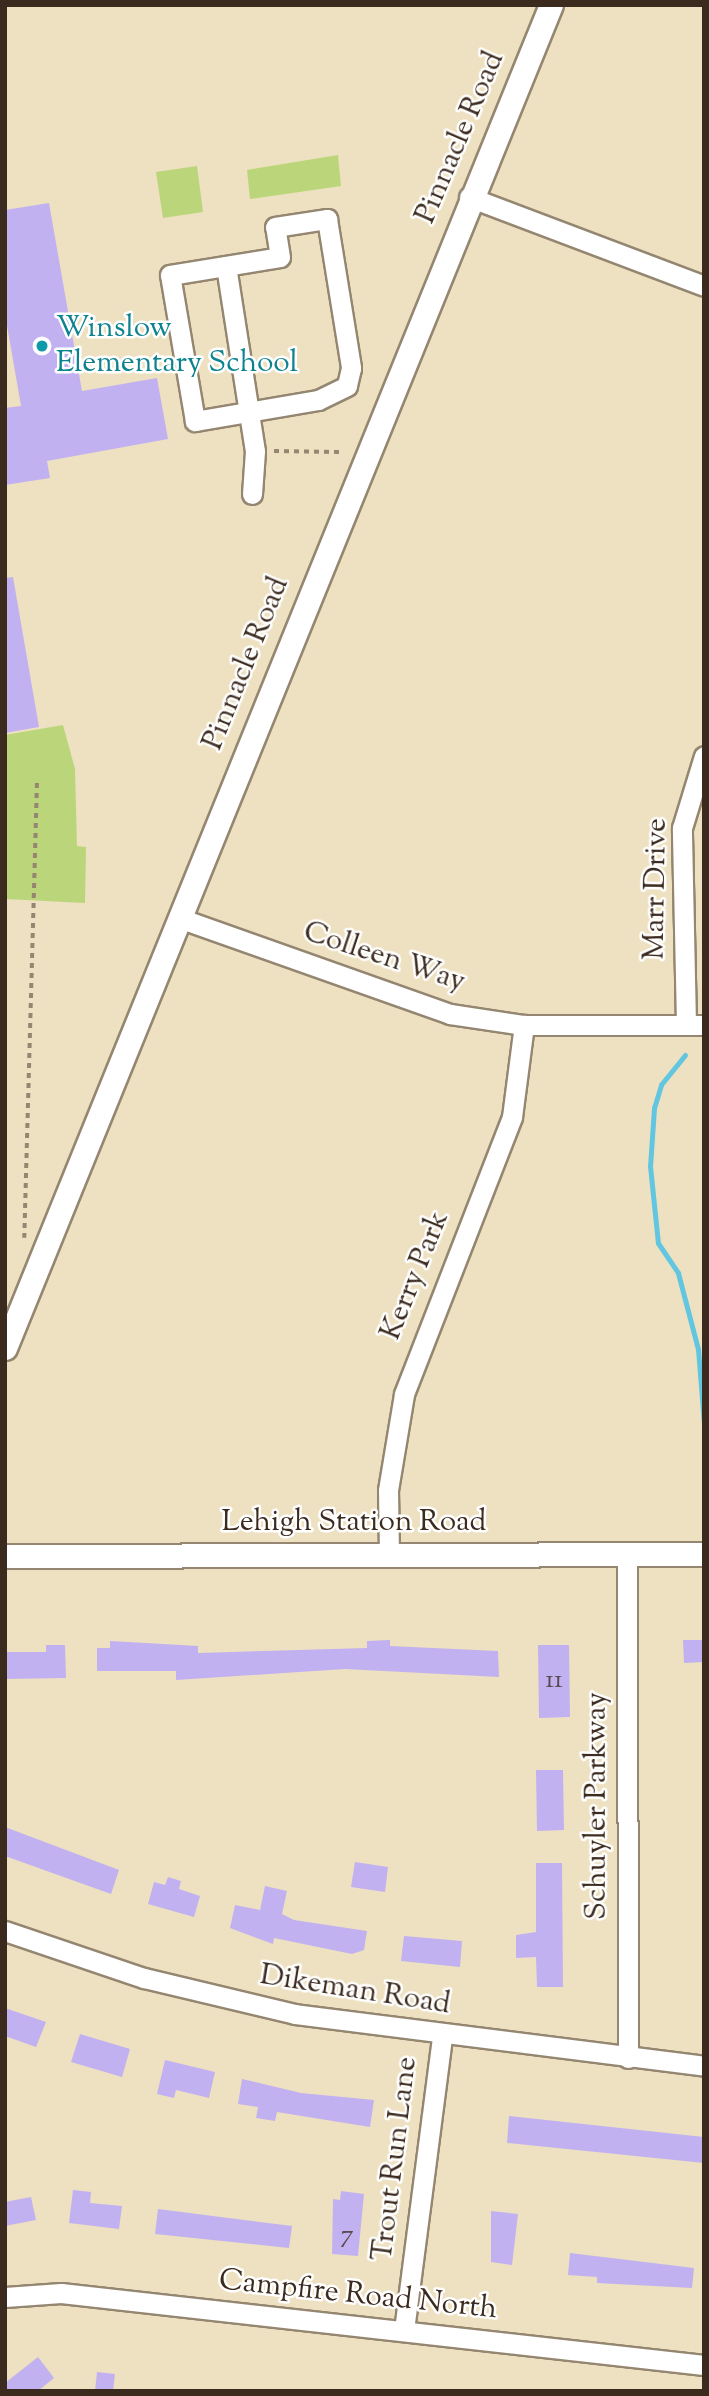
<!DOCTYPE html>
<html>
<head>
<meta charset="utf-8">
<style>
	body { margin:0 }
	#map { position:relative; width:709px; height:2396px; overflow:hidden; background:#eee1c1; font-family:"Sorts Mill Goudy",serif }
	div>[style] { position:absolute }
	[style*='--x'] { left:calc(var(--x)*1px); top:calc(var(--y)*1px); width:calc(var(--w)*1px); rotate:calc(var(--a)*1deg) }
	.green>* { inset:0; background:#bbd57a }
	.stream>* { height:5px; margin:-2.5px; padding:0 2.5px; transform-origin:2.5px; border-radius:2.5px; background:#63c6e0 }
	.building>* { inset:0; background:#c1b1f0 }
	.path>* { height:3.5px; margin-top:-1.75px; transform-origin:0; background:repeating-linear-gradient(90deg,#948670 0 5px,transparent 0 10px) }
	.roads { filter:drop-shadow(2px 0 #948670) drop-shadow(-2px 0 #948670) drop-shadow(0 2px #948670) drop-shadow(0 -2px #948670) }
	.minor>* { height:19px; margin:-9.5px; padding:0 9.5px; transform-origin:9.5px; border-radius:9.5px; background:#fff }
	.major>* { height:23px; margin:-11.5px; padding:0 11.5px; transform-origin:11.5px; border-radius:11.5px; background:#fff }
	.dots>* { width:19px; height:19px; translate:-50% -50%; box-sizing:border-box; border:4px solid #fff; border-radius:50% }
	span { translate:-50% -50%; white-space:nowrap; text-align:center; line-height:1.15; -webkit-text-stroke:5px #fff; paint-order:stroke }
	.number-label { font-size:26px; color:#5c4c52 }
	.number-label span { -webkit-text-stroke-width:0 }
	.street-label { font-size:30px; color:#3b2a1e }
	.culture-label { font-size:30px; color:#0d838f }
	.left { translate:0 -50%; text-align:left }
	.frame { position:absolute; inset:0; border:7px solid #3b2a1e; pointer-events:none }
</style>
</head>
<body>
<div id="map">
	<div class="green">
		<i style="clip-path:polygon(338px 155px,341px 186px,250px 199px,247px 170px)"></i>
		<i style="clip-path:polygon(197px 166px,203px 212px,163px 218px,156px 172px)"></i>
		<i style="clip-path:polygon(63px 725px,75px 769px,77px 846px,86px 847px,85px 903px,5px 899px,5px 735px)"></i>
	</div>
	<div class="stream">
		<i style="--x:685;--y:1055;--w:38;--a:129"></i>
		<i style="--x:661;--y:1085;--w:24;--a:107"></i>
		<i style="--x:654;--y:1108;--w:58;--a:93.9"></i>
		<i style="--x:650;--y:1166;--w:77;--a:84.1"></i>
		<i style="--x:658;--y:1243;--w:36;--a:56"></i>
		<i style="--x:678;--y:1273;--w:79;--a:75.3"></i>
		<i style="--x:698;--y:1349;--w:75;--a:85.4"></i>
		<i style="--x:704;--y:1450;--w:34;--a:90"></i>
	</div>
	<div class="building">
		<i style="clip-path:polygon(49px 203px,82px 391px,157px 378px,168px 439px,47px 461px,50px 478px,5px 485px,5px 408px,21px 406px,5px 314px,5px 210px)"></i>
		<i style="clip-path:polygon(13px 577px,39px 727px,5px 733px,5px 578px)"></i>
		<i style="clip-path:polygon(390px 1640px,390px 1646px,498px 1651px,499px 1677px,345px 1669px,176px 1680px,176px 1671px,97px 1671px,97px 1648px,110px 1648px,110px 1641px,198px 1646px,198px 1653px,367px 1648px,367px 1641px)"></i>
		<i style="clip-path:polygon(683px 1640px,704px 1640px,704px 1662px,684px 1663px)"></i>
		<i style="clip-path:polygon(46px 1645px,65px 1645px,66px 1678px,5px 1679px,5px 1652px,46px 1652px)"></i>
		<i style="clip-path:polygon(538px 1645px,569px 1645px,570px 1717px,539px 1718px)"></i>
		<i style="clip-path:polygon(536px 1770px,563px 1770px,564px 1830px,537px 1831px)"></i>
		<i style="clip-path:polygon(5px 1827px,119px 1870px,111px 1894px,5px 1856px)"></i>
		<i style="clip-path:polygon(355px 1862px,388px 1867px,385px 1892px,351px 1887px)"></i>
		<i style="clip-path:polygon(536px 1863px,562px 1863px,563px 1987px,537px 1987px,536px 1957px,516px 1958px,516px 1935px,536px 1932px)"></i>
		<i style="clip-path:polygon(168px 1877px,181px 1881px,179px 1889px,200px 1896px,194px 1917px,148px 1904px,154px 1882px,165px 1885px)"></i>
		<i style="clip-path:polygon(265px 1886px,287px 1891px,282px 1914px,294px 1920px,367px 1931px,364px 1950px,352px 1954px,274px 1938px,273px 1944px,230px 1928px,235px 1905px,260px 1910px)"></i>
		<i style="clip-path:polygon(404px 1936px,462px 1941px,460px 1967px,401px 1961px)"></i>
		<i style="clip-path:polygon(5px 2008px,46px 2022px,36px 2047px,5px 2036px)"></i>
		<i style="clip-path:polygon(80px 2034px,130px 2049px,122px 2077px,71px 2062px)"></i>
		<i style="clip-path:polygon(165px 2060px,215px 2072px,209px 2098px,176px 2090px,174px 2098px,157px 2094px)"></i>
		<i style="clip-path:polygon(242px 2079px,301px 2093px,374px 2100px,370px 2127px,277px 2112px,275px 2121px,256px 2118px,258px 2107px,238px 2104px)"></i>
		<i style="clip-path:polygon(509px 2116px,704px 2137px,704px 2163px,507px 2143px)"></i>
		<i style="clip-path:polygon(73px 2190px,91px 2192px,90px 2203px,122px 2206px,119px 2229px,69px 2223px)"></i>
		<i style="clip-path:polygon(341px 2191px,364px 2194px,358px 2256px,332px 2254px,333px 2199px,340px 2200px)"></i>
		<i style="clip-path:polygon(31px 2197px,36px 2220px,5px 2226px,5px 2202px)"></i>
		<i style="clip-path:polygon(158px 2209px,292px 2226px,289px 2248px,155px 2234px)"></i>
		<i style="clip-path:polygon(491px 2211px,518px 2214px,512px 2265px,491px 2262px)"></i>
		<i style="clip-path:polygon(570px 2253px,694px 2268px,692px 2288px,597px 2283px,597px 2277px,568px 2275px)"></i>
		<i style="clip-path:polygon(38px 2357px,54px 2378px,38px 2391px,5px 2391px,5px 2383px)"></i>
		<i style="clip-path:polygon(97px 2372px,115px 2374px,113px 2391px,95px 2391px)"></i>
	</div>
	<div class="path">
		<i style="--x:274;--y:451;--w:65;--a:0.9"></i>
		<i style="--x:24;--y:1238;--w:458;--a:-88.4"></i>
		<i style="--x:5;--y:1282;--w:1;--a:0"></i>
	</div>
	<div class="roads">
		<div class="minor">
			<i style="--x:469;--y:197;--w:251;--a:20.7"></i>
			<i style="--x:327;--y:219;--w:151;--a:80.8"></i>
			<i style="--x:351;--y:368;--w:18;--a:103"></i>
			<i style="--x:347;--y:386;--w:32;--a:154"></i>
			<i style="--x:318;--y:400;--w:125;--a:170.3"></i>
			<i style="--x:195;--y:421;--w:148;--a:-99.7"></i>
			<i style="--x:170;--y:275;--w:111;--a:-9.3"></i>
			<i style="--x:280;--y:257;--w:30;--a:-99"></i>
			<i style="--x:275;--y:227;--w:53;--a:-8.7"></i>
			<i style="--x:226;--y:266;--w:187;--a:81.1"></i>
			<i style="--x:255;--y:451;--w:43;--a:94"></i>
			<i style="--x:179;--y:918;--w:288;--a:19.5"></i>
			<i style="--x:450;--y:1014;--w:75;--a:8.5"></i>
			<i style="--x:524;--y:1025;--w:180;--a:0"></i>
			<i style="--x:686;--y:1025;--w:197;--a:-91.2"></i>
			<i style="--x:682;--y:828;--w:75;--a:-73"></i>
			<i style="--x:389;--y:1554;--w:64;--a:-90.9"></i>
			<i style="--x:388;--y:1490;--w:97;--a:-80.5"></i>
			<i style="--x:404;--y:1394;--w:297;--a:-68.7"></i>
			<i style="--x:512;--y:1117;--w:93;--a:-82.6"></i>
			<i style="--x:627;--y:1554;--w:504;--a:89.89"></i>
			<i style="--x:5;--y:1931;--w:147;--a:18.7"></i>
			<i style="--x:144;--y:1978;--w:155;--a:13.4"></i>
			<i style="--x:295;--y:2014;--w:412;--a:7.2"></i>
			<i style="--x:5;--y:2297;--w:56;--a:-4.1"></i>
			<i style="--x:61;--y:2293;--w:647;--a:6.39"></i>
			<i style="--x:404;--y:2330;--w:296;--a:-82.6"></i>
		</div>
		<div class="major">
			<i style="--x:5;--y:1348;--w:1450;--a:-67.88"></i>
			<i style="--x:5;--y:1556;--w:699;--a:-0.16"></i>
		</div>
	</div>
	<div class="dots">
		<i style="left:42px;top:346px;background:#0f9aa8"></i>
	</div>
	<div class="number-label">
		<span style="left:554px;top:1681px">11</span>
		<span style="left:347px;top:2236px">7</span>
	</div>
	<div class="street-label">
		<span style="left:461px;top:138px;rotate:-67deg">Pinnacle Road</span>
		<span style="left:247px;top:664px;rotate:-68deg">Pinnacle Road</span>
		<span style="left:657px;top:889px;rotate:-89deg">Marr Drive</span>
		<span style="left:384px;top:958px;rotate:18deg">Colleen Way</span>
		<span style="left:416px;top:1276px;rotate:-68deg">Kerry Park</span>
		<span style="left:354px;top:1523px">Lehigh Station Road</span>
		<span style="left:598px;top:1806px;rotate:-90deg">Schuyler Parkway</span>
		<span style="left:355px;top:1991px;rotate:9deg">Dikeman Road</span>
		<span style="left:396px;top:2159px;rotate:-83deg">Trout Run Lane</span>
		<span style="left:358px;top:2296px;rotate:6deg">Campfire Road North</span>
	</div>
	<div class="culture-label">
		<span class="left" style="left:56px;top:346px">Winslow<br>Elementary School</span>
	</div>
	<div class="frame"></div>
</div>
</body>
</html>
